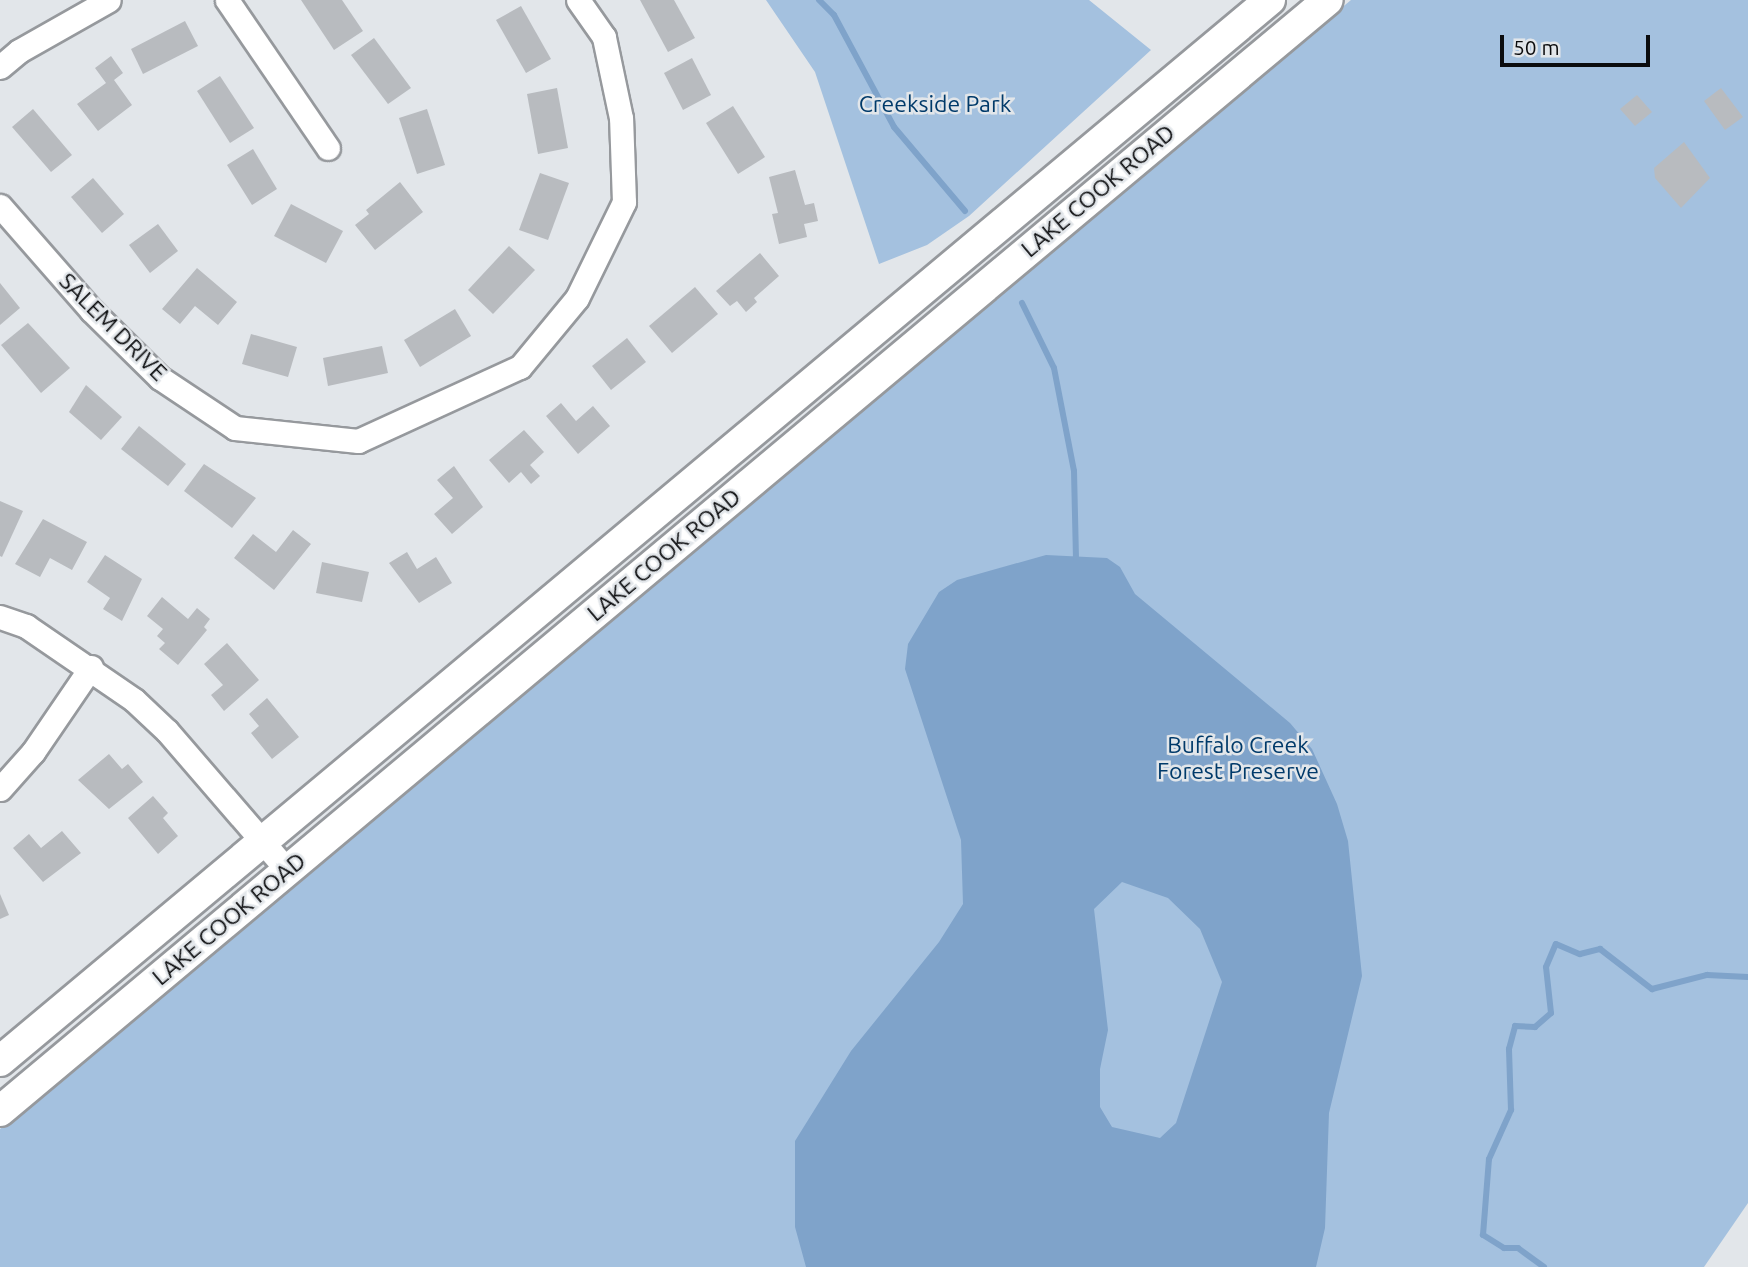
<!DOCTYPE html>
<html>
<head>
<meta charset="utf-8">
<style>
	body { margin:0 }
	#map { position:relative; width:1748px; height:1267px; overflow:hidden; background:#e2e6ea; font-family:Ubuntu,sans-serif }
	div>[style] { position:absolute }
	[style*='--x'] { left:calc(var(--x)*1px); top:calc(var(--y)*1px); width:calc(var(--w)*1px); rotate:calc(var(--a)*1deg) }
	.green>* { inset:0; background:#a4c1df }
	.water>* { inset:0; background:#7fa3ca }
	.stream>* { height:6px; margin:-3px; padding:0 3px; transform-origin:3px; border-radius:3px; background:#7fa3ca }
	.building>* { inset:0; background:#b8bbbf }
	.roads { filter:drop-shadow(2px 0 #96999d) drop-shadow(-2px 0 #96999d) drop-shadow(0 2px #96999d) drop-shadow(0 -2px #96999d) }
	.minor>* { height:23px; margin:-11.5px; padding:0 11.5px; transform-origin:11.5px; border-radius:11.5px; background:#fff }
	.major>* { height:30px; margin:-15px; padding:0 15px; transform-origin:15px; border-radius:15px; background:#fff }
	span { translate:-50% -50%; white-space:nowrap; text-align:center; line-height:1.15; -webkit-text-stroke:5px #e2e6ea; paint-order:stroke }
	.park-label { font-size:23px; color:#003a6a }
	.street-label { font-size:23px; color:#0b0c0e }
	.scale { position:absolute; left:1500px; top:35px; width:150px; height:32px; box-sizing:border-box; border:4px solid #0b0c0e; border-top:0; padding-left:9px; font-size:21px; line-height:24px; white-space:nowrap; color:#0b0c0e; -webkit-text-stroke:5px #e2e6ea; paint-order:stroke }
</style>
</head>
<body>
<div id="map">
	<div class="green">
		<i style="clip-path:polygon(766px 0,1089px 0,1151px 50px,969px 216px,927px 245px,879px 264px,815px 72px)"></i>
		<i style="clip-path:polygon(1351px 0,1748px 0,1748px 1203px,1704px 1267px,0 1267px,0 1129px)"></i>
	</div>
	<div class="water">
		<i style="clip-path:polygon(evenodd,1046px 555px,1107px 558px,1120px 567px,1135px 594px,1290px 723px,1312px 749px,1337px 804px,1348px 841px,1362px 976px,1329px 1113px,1325px 1228px,1316px 1267px,806px 1267px,795px 1227px,795px 1141px,851px 1051px,939px 942px,963px 904px,961px 840px,905px 669px,908px 644px,939px 592px,957px 580px,1046px 555px,1122px 882px,1168px 898px,1200px 929px,1222px 982px,1176px 1123px,1160px 1138px,1112px 1127px,1100px 1107px,1100px 1069px,1108px 1030px,1094px 909px,1122px 882px)"></i>
	</div>
	<div class="stream">
		<i style="--x:819;--y:0;--w:21;--a:45"></i>
		<i style="--x:834;--y:15;--w:127;--a:61.8"></i>
		<i style="--x:894;--y:127;--w:110;--a:49.8"></i>
		<i style="--x:1022;--y:303;--w:72;--a:63.8"></i>
		<i style="--x:1054;--y:368;--w:105;--a:79"></i>
		<i style="--x:1074;--y:471;--w:86;--a:88.7"></i>
		<i style="--x:1544;--y:1267;--w:32;--a:-144"></i>
		<i style="--x:1518;--y:1248;--w:14;--a:180"></i>
		<i style="--x:1504;--y:1248;--w:25;--a:-148"></i>
		<i style="--x:1483;--y:1235;--w:76;--a:-85.5"></i>
		<i style="--x:1489;--y:1159;--w:54;--a:-65.8"></i>
		<i style="--x:1511;--y:1110;--w:61;--a:-91.9"></i>
		<i style="--x:1509;--y:1049;--w:24;--a:-75"></i>
		<i style="--x:1515;--y:1026;--w:20;--a:3"></i>
		<i style="--x:1535;--y:1027;--w:21;--a:-41"></i>
		<i style="--x:1551;--y:1013;--w:46;--a:-96.2"></i>
		<i style="--x:1546;--y:967;--w:25;--a:-67"></i>
		<i style="--x:1556;--y:944;--w:26;--a:23"></i>
		<i style="--x:1580;--y:954;--w:21;--a:-14"></i>
		<i style="--x:1600;--y:949;--w:66;--a:37.6"></i>
		<i style="--x:1652;--y:989;--w:57;--a:-14.3"></i>
		<i style="--x:1707;--y:975;--w:41;--a:2.8"></i>
	</div>
	<div class="building">
		<i style="clip-path:polygon(301px 0,342px 0,363px 31px,334px 50px)"></i>
		<i style="clip-path:polygon(640px 0,674px 0,695px 38px,668px 52px)"></i>
		<i style="clip-path:polygon(521px 6px,551px 59px,526px 73px,496px 20px)"></i>
		<i style="clip-path:polygon(185px 21px,198px 46px,143px 74px,131px 49px)"></i>
		<i style="clip-path:polygon(374px 38px,411px 88px,388px 104px,351px 55px)"></i>
		<i style="clip-path:polygon(111px 56px,123px 73px,114px 80px,132px 105px,98px 131px,77px 104px,106px 83px,95px 68px)"></i>
		<i style="clip-path:polygon(692px 58px,711px 95px,683px 110px,664px 73px)"></i>
		<i style="clip-path:polygon(220px 76px,254px 128px,230px 143px,197px 91px)"></i>
		<i style="clip-path:polygon(557px 88px,568px 148px,538px 154px,527px 94px)"></i>
		<i style="clip-path:polygon(1721px 88px,1743px 117px,1725px 130px,1704px 101px)"></i>
		<i style="clip-path:polygon(1637px 95px,1652px 112px,1635px 126px,1620px 109px)"></i>
		<i style="clip-path:polygon(733px 106px,765px 157px,738px 174px,706px 123px)"></i>
		<i style="clip-path:polygon(33px 109px,72px 155px,51px 172px,12px 127px)"></i>
		<i style="clip-path:polygon(427px 109px,445px 165px,417px 174px,399px 118px)"></i>
		<i style="clip-path:polygon(1684px 142px,1710px 178px,1681px 208px,1655px 178px,1654px 168px)"></i>
		<i style="clip-path:polygon(253px 149px,277px 189px,252px 205px,227px 165px)"></i>
		<i style="clip-path:polygon(795px 170px,805px 205px,814px 203px,818px 221px,804px 224px,807px 237px,779px 244px,772px 214px,778px 213px,769px 177px)"></i>
		<i style="clip-path:polygon(540px 173px,569px 183px,548px 240px,519px 230px)"></i>
		<i style="clip-path:polygon(93px 178px,124px 214px,102px 233px,71px 197px)"></i>
		<i style="clip-path:polygon(400px 182px,423px 212px,375px 250px,355px 225px,369px 214px,366px 210px)"></i>
		<i style="clip-path:polygon(291px 204px,343px 231px,326px 263px,274px 236px)"></i>
		<i style="clip-path:polygon(158px 224px,178px 251px,150px 273px,129px 245px)"></i>
		<i style="clip-path:polygon(509px 246px,535px 270px,493px 314px,468px 290px)"></i>
		<i style="clip-path:polygon(760px 253px,779px 276px,754px 298px,757px 302px,746px 312px,737px 301px,730px 306px,716px 291px)"></i>
		<i style="clip-path:polygon(197px 268px,237px 302px,218px 325px,195px 306px,180px 324px,162px 309px)"></i>
		<i style="clip-path:polygon(0 283px,20px 308px,0 325px)"></i>
		<i style="clip-path:polygon(695px 287px,718px 314px,672px 353px,649px 326px)"></i>
		<i style="clip-path:polygon(455px 309px,471px 336px,420px 367px,404px 340px)"></i>
		<i style="clip-path:polygon(28px 323px,70px 368px,41px 393px,1px 345px)"></i>
		<i style="clip-path:polygon(251px 334px,297px 347px,288px 377px,242px 364px)"></i>
		<i style="clip-path:polygon(627px 338px,646px 362px,611px 390px,592px 366px)"></i>
		<i style="clip-path:polygon(382px 346px,388px 373px,328px 386px,323px 358px)"></i>
		<i style="clip-path:polygon(86px 385px,122px 417px,101px 440px,69px 412px)"></i>
		<i style="clip-path:polygon(561px 403px,576px 421px,593px 406px,610px 426px,578px 454px,546px 416px)"></i>
		<i style="clip-path:polygon(139px 426px,186px 464px,168px 486px,121px 449px)"></i>
		<i style="clip-path:polygon(524px 430px,544px 452px,530px 465px,540px 476px,531px 484px,521px 472px,509px 483px,489px 460px)"></i>
		<i style="clip-path:polygon(204px 464px,256px 498px,232px 528px,184px 491px)"></i>
		<i style="clip-path:polygon(454px 466px,483px 507px,452px 534px,434px 514px,453px 498px,437px 480px)"></i>
		<i style="clip-path:polygon(0 501px,23px 511px,2px 557px,0 556px)"></i>
		<i style="clip-path:polygon(43px 519px,87px 542px,72px 570px,50px 558px,40px 577px,15px 564px)"></i>
		<i style="clip-path:polygon(293px 530px,311px 544px,274px 590px,234px 558px,253px 534px,276px 552px)"></i>
		<i style="clip-path:polygon(407px 552px,417px 569px,436px 557px,452px 583px,419px 603px,389px 563px)"></i>
		<i style="clip-path:polygon(105px 555px,142px 579px,122px 621px,103px 609px,110px 598px,87px 582px)"></i>
		<i style="clip-path:polygon(322px 562px,369px 572px,362px 602px,316px 593px)"></i>
		<i style="clip-path:polygon(162px 597px,188px 619px,197px 608px,210px 619px,204px 627px,207px 630px,178px 665px,159px 649px,165px 643px,157px 636px,163px 629px,147px 616px)"></i>
		<i style="clip-path:polygon(227px 643px,259px 680px,224px 711px,211px 695px,223px 685px,204px 664px)"></i>
		<i style="clip-path:polygon(267px 698px,299px 737px,272px 759px,251px 733px,259px 726px,249px 714px)"></i>
		<i style="clip-path:polygon(109px 754px,122px 769px,128px 764px,143px 782px,109px 809px,78px 780px)"></i>
		<i style="clip-path:polygon(153px 796px,168px 813px,163px 818px,178px 836px,158px 854px,128px 818px)"></i>
		<i style="clip-path:polygon(62px 831px,81px 853px,43px 882px,13px 848px,29px 834px,41px 848px)"></i>
		<i style="clip-path:polygon(0 894px,9px 915px,0 919px)"></i>
	</div>
	<div class="roads">
		<div class="minor">
			<i style="--x:227;--y:0;--w:179;--a:55.7"></i>
			<i style="--x:0;--y:67;--w:25;--a:-40"></i>
			<i style="--x:19;--y:51;--w:103;--a:-29.5"></i>
			<i style="--x:0;--y:206;--w:138;--a:48.8"></i>
			<i style="--x:91;--y:310;--w:97;--a:44.6"></i>
			<i style="--x:160;--y:378;--w:90;--a:33.7"></i>
			<i style="--x:235;--y:428;--w:124;--a:6"></i>
			<i style="--x:358;--y:441;--w:178;--a:-24.6"></i>
			<i style="--x:520;--y:367;--w:89;--a:-50.4"></i>
			<i style="--x:577;--y:298;--w:107;--a:-63.9"></i>
			<i style="--x:624;--y:202;--w:84;--a:-92"></i>
			<i style="--x:621;--y:118;--w:83;--a:-101.9"></i>
			<i style="--x:604;--y:37;--w:45;--a:-125.1"></i>
			<i style="--x:0;--y:617;--w:28;--a:19"></i>
			<i style="--x:26;--y:626;--w:131;--a:34.4"></i>
			<i style="--x:134;--y:700;--w:45;--a:43.2"></i>
			<i style="--x:167;--y:731;--w:184;--a:49.2"></i>
			<i style="--x:0;--y:789;--w:50;--a:-48.3"></i>
			<i style="--x:33;--y:752;--w:103;--a:-55.7"></i>
		</div>
		<div class="major">
			<i style="--x:0;--y:1061;--w:1655;--a:-39.88"></i>
			<i style="--x:0;--y:1111;--w:1731;--a:-39.92"></i>
		</div>
	</div>
	<div class="park-label">
		<span style="left:935px;top:104px">Creekside Park</span>
		<span style="left:1238px;top:758px">Buffalo Creek<br>Forest Preserve</span>
	</div>
	<div class="street-label">
		<span style="left:1098px;top:191px;rotate:-40deg">LAKE COOK ROAD</span>
		<span style="left:113px;top:327px;rotate:45deg">SALEM DRIVE</span>
		<span style="left:664px;top:555px;rotate:-40deg">LAKE COOK ROAD</span>
		<span style="left:229px;top:919px;rotate:-40deg">LAKE COOK ROAD</span>
	</div>
	<div class="scale">50 m</div>
</div>
</body>
</html>
